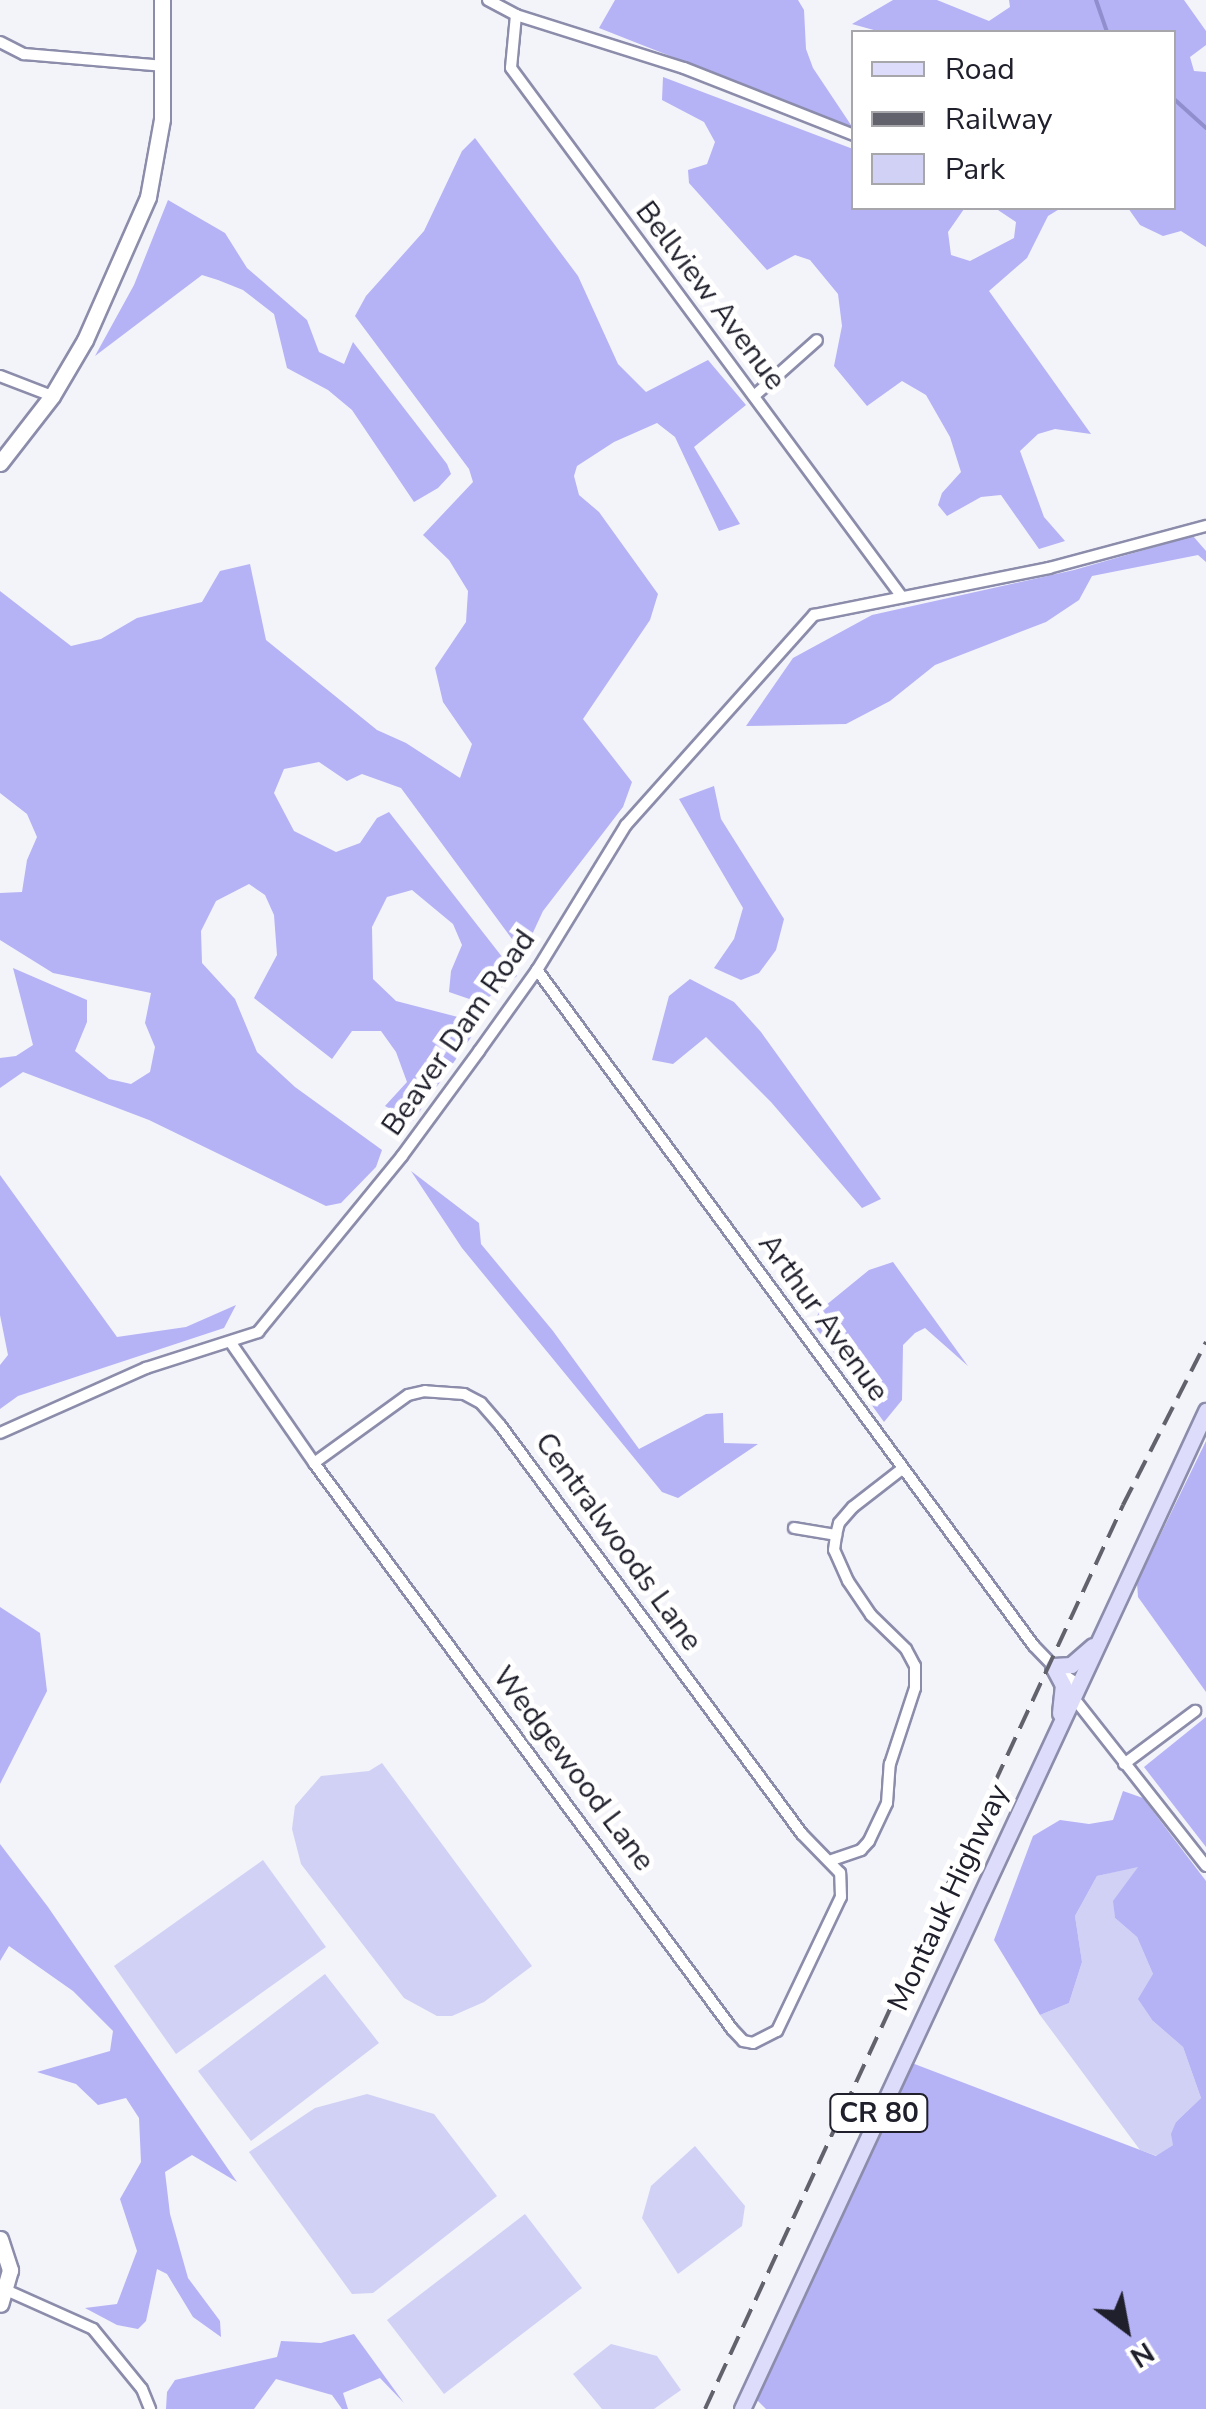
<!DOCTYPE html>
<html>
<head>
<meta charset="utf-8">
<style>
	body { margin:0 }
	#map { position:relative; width:1206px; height:2409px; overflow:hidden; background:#f3f3fa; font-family:"Nunito Sans",sans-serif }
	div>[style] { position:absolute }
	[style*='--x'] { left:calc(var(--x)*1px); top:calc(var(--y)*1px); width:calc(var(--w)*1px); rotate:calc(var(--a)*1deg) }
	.green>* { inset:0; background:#d1d1f5 }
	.forest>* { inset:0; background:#b5b2f5 }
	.stream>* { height:4px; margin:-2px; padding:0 2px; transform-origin:2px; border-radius:2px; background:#918ece }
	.roads { filter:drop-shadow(2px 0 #8c8cab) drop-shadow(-2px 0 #8c8cab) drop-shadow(0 2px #8c8cab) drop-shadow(0 -2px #8c8cab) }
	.street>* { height:10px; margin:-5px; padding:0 5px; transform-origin:5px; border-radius:5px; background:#fff }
	.secondary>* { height:15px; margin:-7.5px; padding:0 7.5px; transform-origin:7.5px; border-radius:7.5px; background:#fff }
	.primary>* { height:15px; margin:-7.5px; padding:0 7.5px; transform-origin:7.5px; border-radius:7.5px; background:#ddddfb }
	.rail>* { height:4px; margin-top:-2px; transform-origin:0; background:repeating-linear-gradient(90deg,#62626c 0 20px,transparent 0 30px) }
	span { translate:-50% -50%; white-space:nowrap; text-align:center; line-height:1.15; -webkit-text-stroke:10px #fff; paint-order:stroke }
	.shield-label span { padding:2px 8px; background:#fff; border:2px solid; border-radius:8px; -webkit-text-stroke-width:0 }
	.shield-label { font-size:28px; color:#20202c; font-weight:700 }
	.street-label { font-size:30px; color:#20202c }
	.legend { position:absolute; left:851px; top:30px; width:325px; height:180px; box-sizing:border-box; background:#fff; border:2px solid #a6a6ab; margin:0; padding:12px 18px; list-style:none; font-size:30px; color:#20202c }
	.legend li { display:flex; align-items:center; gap:20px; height:50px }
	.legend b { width:50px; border:2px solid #a6a6ab }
	.north { position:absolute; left:1076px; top:2279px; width:100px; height:100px; -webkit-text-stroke:8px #fff; paint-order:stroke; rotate:148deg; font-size:28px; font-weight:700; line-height:40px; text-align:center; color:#20202c }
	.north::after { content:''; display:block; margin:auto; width:35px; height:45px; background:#20202c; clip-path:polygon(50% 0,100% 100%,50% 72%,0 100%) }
</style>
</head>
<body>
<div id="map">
	<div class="green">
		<i style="clip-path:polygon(382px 1763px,532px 1966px,484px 2002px,452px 2016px,437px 2016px,404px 1998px,301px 1864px,292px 1829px,295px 1806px,321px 1776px,369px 1771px)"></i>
		<i style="clip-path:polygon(263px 1860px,326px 1947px,176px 2054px,114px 1966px)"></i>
		<i style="clip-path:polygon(1139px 1866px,1114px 1901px,1115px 1918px,1137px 1937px,1153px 1974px,1153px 2021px,1183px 2047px,1201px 2098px,1176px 2122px,1173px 2145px,1157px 2156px,1140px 2150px,1040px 2015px,1069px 2003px,1082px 1962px,1075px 1916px,1097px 1876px)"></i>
		<i style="clip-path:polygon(325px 1974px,379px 2043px,251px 2141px,198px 2071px)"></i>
		<i style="clip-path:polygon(367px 2094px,434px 2114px,497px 2196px,373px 2293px,352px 2294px,249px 2152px,315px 2108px)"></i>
		<i style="clip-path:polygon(695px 2146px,745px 2206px,742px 2226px,678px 2274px,642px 2218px,651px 2186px)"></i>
		<i style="clip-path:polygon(525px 2214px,582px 2288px,444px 2394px,387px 2320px)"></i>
		<i style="clip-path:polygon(611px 2344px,657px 2356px,681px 2390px,654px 2409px,602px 2409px,573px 2374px)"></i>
	</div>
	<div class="forest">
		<i style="clip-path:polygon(615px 0,798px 0,804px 10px,806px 49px,813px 68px,853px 128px,599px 28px)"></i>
		<i style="clip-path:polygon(893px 0,937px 0,989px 21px,1010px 7px,1009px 0,1184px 0,1206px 31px,1206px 45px,1190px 57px,1194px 71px,1206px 72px,1206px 247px,1181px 231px,1163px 236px,1140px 225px,1128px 208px,1174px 208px,1174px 32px,881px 32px,852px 24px)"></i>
		<i style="clip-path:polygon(663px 77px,853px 149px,854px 208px,964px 209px,948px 232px,951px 255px,970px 261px,1014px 238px,1016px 222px,995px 208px,1061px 208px,1048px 216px,1027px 258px,989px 291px,1091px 434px,1055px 429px,1038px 434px,1020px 451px,1044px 517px,1065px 541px,1039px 549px,1001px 495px,981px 497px,947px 516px,938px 505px,942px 493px,961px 472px,950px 437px,926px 395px,902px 381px,867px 406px,834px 366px,842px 326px,838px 294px,810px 260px,795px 255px,767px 270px,689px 183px,688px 170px,707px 164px,715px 142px,704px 122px,662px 100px)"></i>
		<i style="clip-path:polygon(475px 138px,578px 276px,618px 364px,646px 392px,708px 360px,746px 405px,694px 447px,740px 524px,719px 531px,675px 437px,657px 423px,614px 442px,577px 466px,574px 476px,579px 495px,599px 512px,658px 594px,650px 620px,583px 719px,632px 782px,623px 807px,543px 911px,523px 954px,401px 788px,362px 774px,347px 781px,319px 762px,284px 769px,274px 793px,294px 831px,336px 852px,360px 843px,377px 818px,389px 812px,517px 976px,481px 1003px,449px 992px,451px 971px,462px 945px,453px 924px,412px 890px,387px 897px,372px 927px,373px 979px,396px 1001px,481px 1023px,413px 1121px,385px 1106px,407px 1082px,396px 1052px,381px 1031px,352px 1031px,332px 1059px,254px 998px,277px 955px,274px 915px,265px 895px,249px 884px,216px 901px,201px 931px,202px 963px,235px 999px,257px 1052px,295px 1087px,382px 1150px,376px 1167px,341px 1203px,326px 1206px,149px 1120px,23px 1072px,0 1088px,0 1058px,16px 1056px,33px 1045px,13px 968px,87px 1000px,87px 1022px,75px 1051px,109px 1079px,131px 1084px,150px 1072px,155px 1047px,145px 1023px,151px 993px,53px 973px,0 940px,0 893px,22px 892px,27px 860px,37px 837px,27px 814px,0 793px,0 591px,71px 646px,101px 639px,137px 618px,202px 602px,220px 571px,250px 564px,266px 640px,377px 730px,406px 743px,460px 778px,472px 744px,443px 702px,435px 668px,466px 622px,468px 591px,449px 560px,423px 535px,473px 482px,469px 469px,355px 316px,366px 296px,424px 231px,462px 151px)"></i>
		<i style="clip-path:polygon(168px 200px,225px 233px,247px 268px,307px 320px,319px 352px,344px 364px,353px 342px,447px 464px,451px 474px,438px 488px,414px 502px,352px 410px,328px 390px,287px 368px,274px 314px,243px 290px,218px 280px,202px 275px,95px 356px,134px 285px)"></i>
		<i style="clip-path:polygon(1193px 536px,1206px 551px,1206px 562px,1198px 555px,1092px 576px,1079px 600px,1046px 622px,935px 665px,890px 701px,846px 724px,746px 726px,793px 658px,872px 615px,1074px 570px)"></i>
		<i style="clip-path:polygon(714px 786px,721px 819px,784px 919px,776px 950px,759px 973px,741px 980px,714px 968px,734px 939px,743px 908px,679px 799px)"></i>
		<i style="clip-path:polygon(690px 979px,734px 1002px,761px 1032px,881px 1199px,862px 1208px,771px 1102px,706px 1037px,673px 1064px,652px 1060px,669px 996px)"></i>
		<i style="clip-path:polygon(411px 1171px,479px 1223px,481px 1244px,553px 1331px,639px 1449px,706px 1414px,723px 1413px,724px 1443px,758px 1444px,678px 1498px,662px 1492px,462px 1248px)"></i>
		<i style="clip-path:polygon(0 1175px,117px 1337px,186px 1327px,236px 1305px,224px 1328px,18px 1396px,0 1409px,0 1365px,8px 1355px,0 1315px)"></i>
		<i style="clip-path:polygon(893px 1262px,968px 1366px,925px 1328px,915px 1333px,903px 1345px,902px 1400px,884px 1422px,813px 1324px,820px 1310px,869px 1270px)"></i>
		<i style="clip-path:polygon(1206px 1441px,1206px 1692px,1138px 1597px,1137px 1583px)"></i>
		<i style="clip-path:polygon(0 1607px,40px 1633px,47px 1691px,0 1784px)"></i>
		<i style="clip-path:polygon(1206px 1717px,1206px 1847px,1144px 1767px)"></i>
		<i style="clip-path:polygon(1123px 1791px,1143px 1798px,1206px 1881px,1206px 2409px,766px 2409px,750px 2393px,904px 2060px,1156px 2156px,1173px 2145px,1171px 2134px,1176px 2122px,1201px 2098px,1183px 2047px,1153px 2021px,1138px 1999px,1153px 1974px,1137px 1937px,1115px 1918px,1113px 1901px,1138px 1867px,1097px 1876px,1075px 1916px,1082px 1962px,1069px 2003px,1040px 2015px,994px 1940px,1033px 1836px,1060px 1820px,1089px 1824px,1113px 1820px)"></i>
		<i style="clip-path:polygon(0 1844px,48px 1907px,237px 2182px,192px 2155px,165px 2172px,170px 2214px,188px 2278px,220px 2321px,221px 2337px,193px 2317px,167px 2274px,157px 2269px,146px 2321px,138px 2329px,117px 2325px,85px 2308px,117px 2304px,137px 2251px,120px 2199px,141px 2162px,139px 2118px,126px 2098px,98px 2105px,76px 2084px,37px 2072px,110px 2051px,113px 2031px,73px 1991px,9px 1946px,0 1961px)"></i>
		<i style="clip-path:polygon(354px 2334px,404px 2403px,380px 2378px,343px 2393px,348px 2409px,342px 2409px,332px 2395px,276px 2379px,254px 2409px,166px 2409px,167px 2392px,175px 2380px,277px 2357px,281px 2341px,321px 2343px)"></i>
	</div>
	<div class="stream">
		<i style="--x:1096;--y:0;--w:34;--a:71"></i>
		<i style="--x:1174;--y:99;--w:43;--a:42.2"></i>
	</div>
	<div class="roads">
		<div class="street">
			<i style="--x:488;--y:0;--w:32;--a:28"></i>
			<i style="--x:516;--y:15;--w:176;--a:17.5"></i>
			<i style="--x:684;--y:68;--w:183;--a:21.5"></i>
			<i style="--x:516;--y:15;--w:53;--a:95.4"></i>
			<i style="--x:511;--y:68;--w:658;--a:53.53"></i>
			<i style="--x:0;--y:42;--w:27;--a:27"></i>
			<i style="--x:24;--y:54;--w:141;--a:4.9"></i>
			<i style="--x:0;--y:376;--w:56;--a:21"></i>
			<i style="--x:754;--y:396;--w:84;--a:-41.6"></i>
			<i style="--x:537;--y:970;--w:839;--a:53.68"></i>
			<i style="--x:1034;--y:1646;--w:32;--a:46"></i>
			<i style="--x:1056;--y:1669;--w:28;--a:35"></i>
			<i style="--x:231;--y:1343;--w:146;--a:55.3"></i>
			<i style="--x:314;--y:1463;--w:704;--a:53.55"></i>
			<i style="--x:732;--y:2029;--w:16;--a:47"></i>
			<i style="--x:743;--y:2041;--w:10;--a:11"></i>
			<i style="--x:753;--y:2043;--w:27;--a:-27"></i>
			<i style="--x:777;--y:2031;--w:148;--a:-64.5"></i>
			<i style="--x:841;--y:1897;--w:24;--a:-92"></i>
			<i style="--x:840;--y:1873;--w:54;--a:-134.3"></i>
			<i style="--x:802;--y:1834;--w:508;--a:-126.44"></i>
			<i style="--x:500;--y:1425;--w:29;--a:-131"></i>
			<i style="--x:481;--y:1403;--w:19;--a:-152"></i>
			<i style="--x:464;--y:1394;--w:39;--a:-176"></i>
			<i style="--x:425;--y:1391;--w:17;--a:167"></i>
			<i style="--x:408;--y:1395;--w:116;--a:144.1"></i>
			<i style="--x:0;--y:1433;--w:160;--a:-24"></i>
			<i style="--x:146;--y:1368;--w:118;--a:-17.8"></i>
			<i style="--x:258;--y:1332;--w:227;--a:-50.7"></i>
			<i style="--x:402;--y:1156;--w:130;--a:-53.7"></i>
			<i style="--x:479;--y:1051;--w:100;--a:-54.4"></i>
			<i style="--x:537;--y:970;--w:170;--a:-58.5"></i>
			<i style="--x:626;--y:825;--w:282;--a:-48.2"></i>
			<i style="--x:814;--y:615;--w:240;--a:-11.3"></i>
			<i style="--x:1049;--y:568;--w:163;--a:-15"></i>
			<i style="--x:794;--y:1528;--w:43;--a:9.5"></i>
			<i style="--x:1073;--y:1697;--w:215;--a:51.8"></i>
			<i style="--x:1124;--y:1764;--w:89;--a:-36.7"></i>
			<i style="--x:832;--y:1860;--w:31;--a:-19"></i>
			<i style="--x:861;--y:1850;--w:12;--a:-48"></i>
			<i style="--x:869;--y:1841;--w:42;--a:-64.7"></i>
			<i style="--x:887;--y:1803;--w:39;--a:-86"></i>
			<i style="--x:890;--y:1764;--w:80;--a:-71.8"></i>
			<i style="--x:915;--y:1688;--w:22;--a:-90"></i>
			<i style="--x:915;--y:1666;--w:19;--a:-118"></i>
			<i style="--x:906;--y:1649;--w:49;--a:-135.8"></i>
			<i style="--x:871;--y:1615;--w:41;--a:-124.1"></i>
			<i style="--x:848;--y:1581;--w:34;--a:-114"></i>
			<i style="--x:834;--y:1550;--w:15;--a:-82"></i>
			<i style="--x:836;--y:1535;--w:12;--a:-76"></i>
			<i style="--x:839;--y:1523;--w:21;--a:-49"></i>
			<i style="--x:853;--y:1507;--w:62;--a:-37.8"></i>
			<i style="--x:6;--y:2290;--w:95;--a:24.1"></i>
			<i style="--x:93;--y:2329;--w:77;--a:50.8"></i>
			<i style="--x:142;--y:2389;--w:22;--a:68"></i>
		</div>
		<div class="secondary">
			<i style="--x:0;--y:463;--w:85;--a:-52.2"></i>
			<i style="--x:52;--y:396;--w:65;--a:-59.5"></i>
			<i style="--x:85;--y:340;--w:156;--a:-66.2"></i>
			<i style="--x:148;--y:197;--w:79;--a:-79.8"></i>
			<i style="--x:162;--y:119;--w:119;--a:-90"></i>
			<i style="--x:0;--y:2239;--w:33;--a:72"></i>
			<i style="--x:10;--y:2270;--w:35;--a:106"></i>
		</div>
		<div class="primary">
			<i style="--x:1060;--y:1713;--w:28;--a:-84"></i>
			<i style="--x:1063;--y:1685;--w:21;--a:-118"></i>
			<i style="--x:1053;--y:1666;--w:18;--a:-3"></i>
			<i style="--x:1071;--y:1665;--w:29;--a:-41"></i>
			<i style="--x:742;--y:2409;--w:1101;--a:-65.06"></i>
		</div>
	</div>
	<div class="rail">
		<i style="--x:705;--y:2409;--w:996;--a:-65.18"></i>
		<i style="--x:1123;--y:1505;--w:183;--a:-63"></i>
	</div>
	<div class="shield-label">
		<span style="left:879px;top:2113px">CR 80</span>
	</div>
	<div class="street-label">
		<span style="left:710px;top:296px;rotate:53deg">Bellview Avenue</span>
		<span style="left:459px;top:1033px;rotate:-55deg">Beaver Dam Road</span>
		<span style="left:823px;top:1318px;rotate:54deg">Arthur Avenue</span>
		<span style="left:618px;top:1542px;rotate:54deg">Centralwoods Lane</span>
		<span style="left:573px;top:1769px;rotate:53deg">Wedgewood Lane</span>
		<span style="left:949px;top:1898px;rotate:-65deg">Montauk Highway</span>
	</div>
	<ul class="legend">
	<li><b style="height:12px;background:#ddddfb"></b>Road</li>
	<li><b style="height:12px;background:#62626c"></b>Railway</li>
	<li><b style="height:28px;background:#d1d1f5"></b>Park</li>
	</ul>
	<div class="north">N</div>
</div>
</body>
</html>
